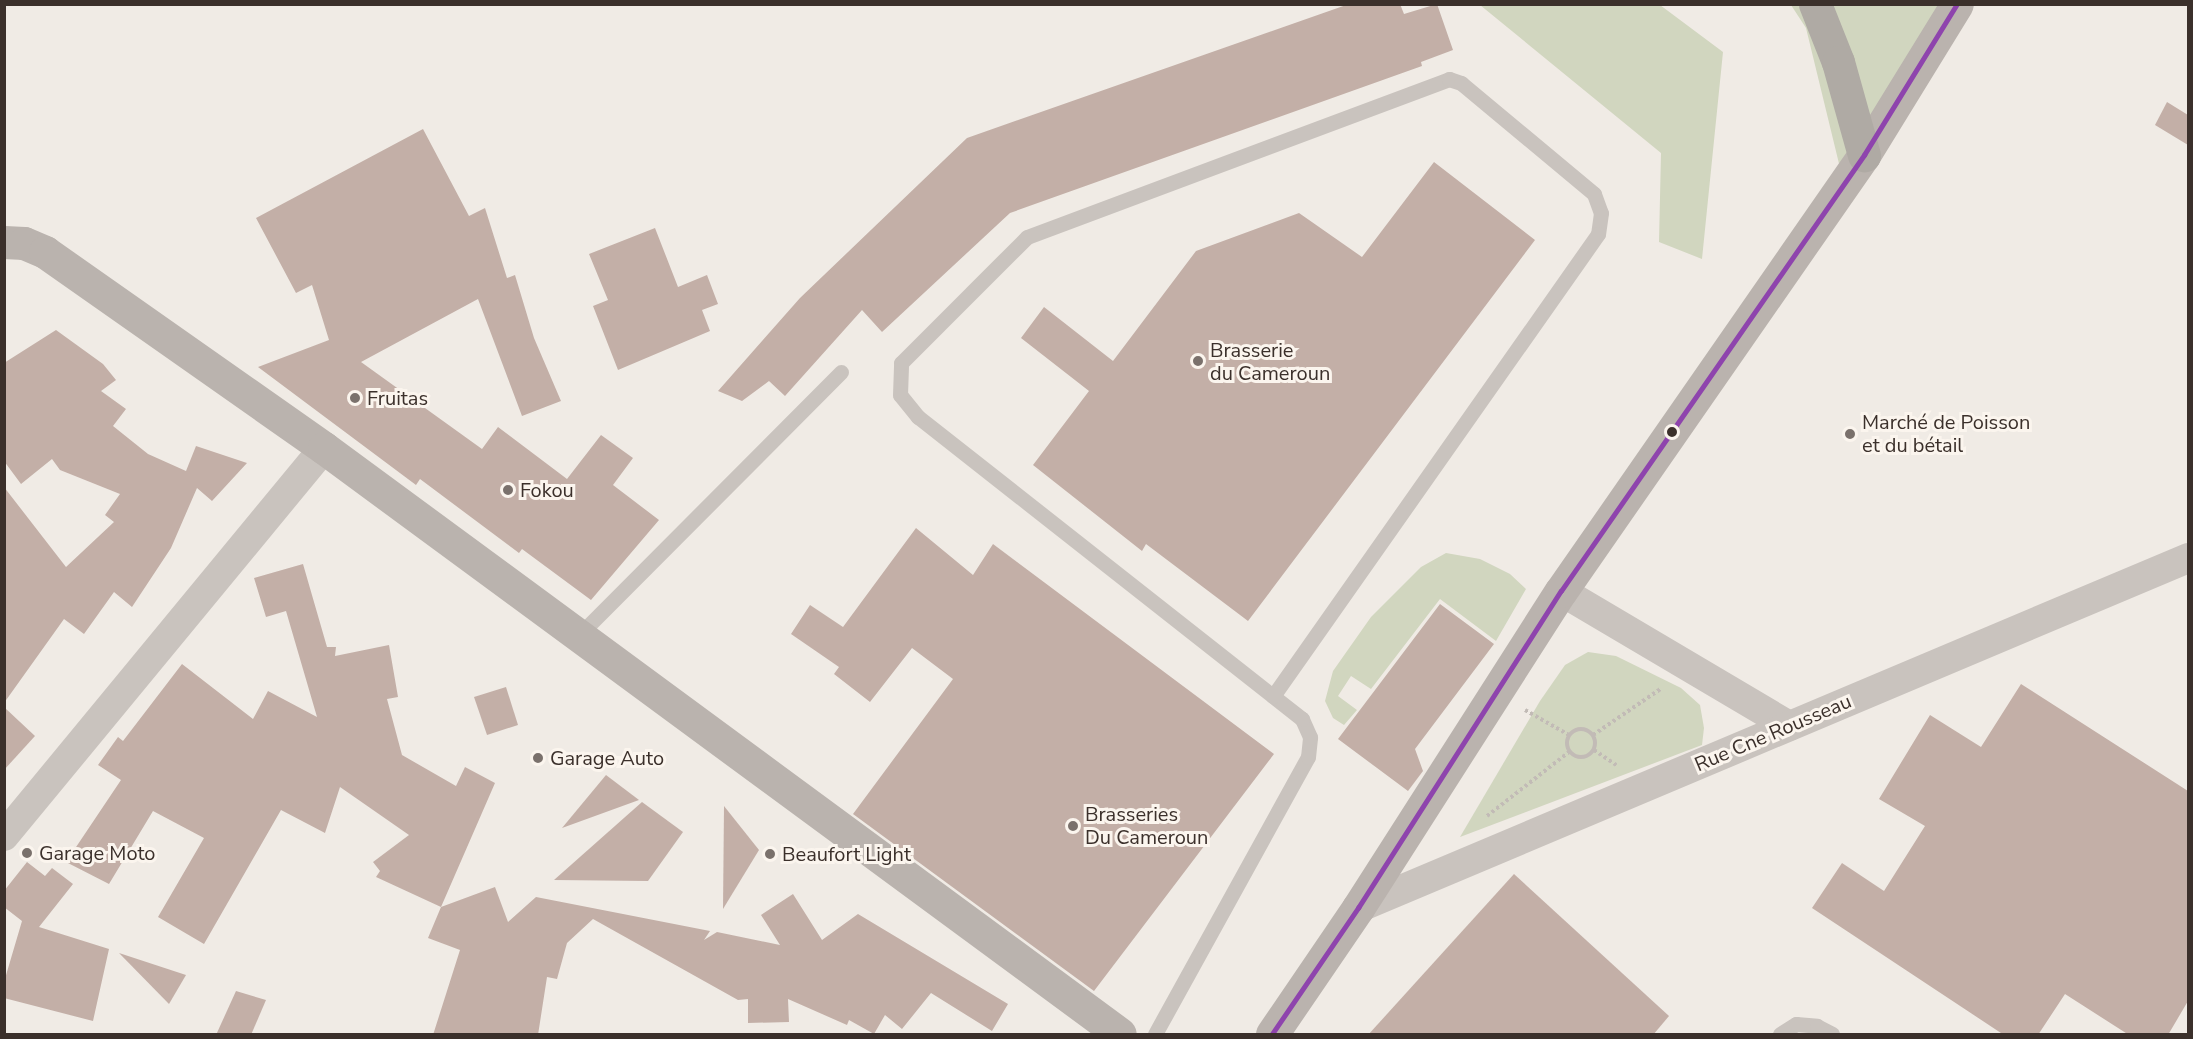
<!DOCTYPE html>
<html>
<head>
<meta charset="utf-8">
<style>
	body { margin:0 }
	#map { position:relative; width:2193px; height:1039px; overflow:hidden; background:#f0ebe5; font-family:"Nunito Sans",sans-serif }
	div>[style] { position:absolute }
	[style*='--x'] { left:calc(var(--x)*1px); top:calc(var(--y)*1px); width:calc(var(--w)*1px); rotate:calc(var(--a)*1deg) }
	.green>* { inset:0; background:#d1d6bf }
	.building>* { inset:0; background:#c3afa7 }
	.path>* { height:4px; margin-top:-2px; transform-origin:0; background:repeating-linear-gradient(90deg,#c2bbb6 0 3px,transparent 0 6px) }
	.path>.ring { margin:-2px; padding:0; box-sizing:content-box; background:none; border:4px solid #c2bbb6; border-radius:50% }
	.lane>* { height:15px; margin:-7.5px; padding:0 7.5px; transform-origin:7.5px; border-radius:7.5px; background:#c9c3be }
	.street>* { height:30px; margin:-15px; padding:0 15px; transform-origin:15px; border-radius:15px; background:#c9c3be }
	.secondary>* { height:33px; margin:-16.5px; padding:0 16.5px; transform-origin:16.5px; border-radius:16.5px; background:#bab3ae }
	.highway>* { height:33px; margin:-16.5px; padding:0 16.5px; transform-origin:16.5px; border-radius:16.5px; background:#afaaa4 }
	.bus-1>* { height:4.5px; margin:-2.25px; padding:0 2.25px; transform-origin:2.25px; border-radius:2.25px; background:#8e44ad }
	.dots>* { width:16px; height:16px; translate:-50% -50%; box-sizing:border-box; border:3px solid #fbf5ee; border-radius:50% }
	span { translate:-50% -50%; white-space:nowrap; text-align:center; line-height:1.15; -webkit-text-stroke:6px #fbf5ee; paint-order:stroke }
	.poi-label { font-size:20px; color:#3b302b }
	.left { translate:0 -50%; text-align:left }
	.street-label { font-size:20px; color:#3b302b }
	.frame { position:absolute; inset:0; border:6px solid #3b302b; pointer-events:none }
</style>
</head>
<body>
<div id="map">
	<div class="green">
		<i style="clip-path:polygon(1480px 5px,1660px 5px,1723px 52px,1702px 259px,1659px 242px,1661px 153px)"></i>
		<i style="clip-path:polygon(1791px 5px,1949px 5px,1842px 176px,1806px 28px)"></i>
		<i style="clip-path:polygon(1446px 553px,1480px 559px,1510px 574px,1526px 589px,1496px 641px,1440px 599px,1371px 689px,1351px 676px,1338px 696px,1357px 710px,1344px 725px,1333px 718px,1325px 701px,1333px 671px,1371px 617px,1421px 567px)"></i>
		<i style="clip-path:polygon(1588px 652px,1616px 656px,1681px 688px,1700px 705px,1704px 728px,1702px 745px,1460px 837px,1540px 701px,1565px 665px)"></i>
	</div>
	<div class="building">
		<i style="clip-path:polygon(1349px 4px,1400px 4px,1404px 14px,1437px 4px,1453px 50px,1421px 62px,1422px 66px,1010px 213px,882px 332px,862px 310px,785px 396px,769px 381px,742px 401px,718px 391px,800px 298px,967px 138px)"></i>
		<i style="clip-path:polygon(2167px 102px,2188px 115px,2188px 145px,2155px 125px)"></i>
		<i style="clip-path:polygon(423px 129px,469px 216px,485px 208px,507px 278px,515px 275px,534px 338px,561px 401px,522px 416px,478px 299px,361px 362px,482px 449px,498px 427px,567px 479px,601px 435px,633px 458px,613px 485px,659px 520px,591px 600px,522px 549px,519px 553px,420px 479px,416px 485px,258px 367px,329px 340px,312px 285px,296px 293px,256px 218px)"></i>
		<i style="clip-path:polygon(1434px 162px,1535px 240px,1248px 621px,1146px 544px,1142px 551px,1033px 465px,1089px 391px,1021px 338px,1044px 307px,1113px 361px,1196px 251px,1299px 213px,1362px 257px)"></i>
		<i style="clip-path:polygon(655px 228px,678px 287px,707px 275px,718px 304px,702px 310px,710px 331px,618px 370px,593px 306px,608px 300px,589px 254px)"></i>
		<i style="clip-path:polygon(56px 330px,103px 364px,116px 380px,101px 391px,126px 409px,113px 426px,148px 454px,186px 471px,196px 446px,247px 463px,212px 501px,197px 488px,171px 548px,132px 607px,114px 592px,84px 634px,64px 619px,4px 703px,4px 487px,66px 567px,114px 522px,105px 515px,120px 494px,60px 470px,52px 459px,21px 484px,4px 461px,4px 363px)"></i>
		<i style="clip-path:polygon(916px 528px,973px 575px,993px 544px,1274px 754px,1094px 991px,853px 814px,953px 679px,912px 648px,870px 702px,834px 674px,839px 667px,791px 634px,810px 605px,843px 627px)"></i>
		<i style="clip-path:polygon(303px 564px,327px 647px,336px 647px,335px 656px,389px 645px,398px 697px,387px 699px,402px 755px,456px 786px,465px 767px,495px 783px,441px 907px,376px 877px,380px 871px,373px 862px,409px 835px,340px 787px,325px 833px,281px 810px,204px 944px,158px 917px,204px 838px,153px 811px,109px 884px,66px 862px,121px 780px,98px 765px,118px 737px,123px 741px,182px 664px,253px 719px,268px 691px,317px 717px,286px 611px,266px 617px,254px 578px)"></i>
		<i style="clip-path:polygon(1440px 604px,1494px 644px,1415px 749px,1423px 771px,1408px 791px,1338px 739px)"></i>
		<i style="clip-path:polygon(2021px 684px,2188px 791px,2188px 1001px,2168px 1035px,2129px 1035px,2065px 994px,2038px 1035px,2004px 1035px,1812px 908px,1842px 863px,1884px 891px,1925px 826px,1879px 799px,1930px 715px,1981px 747px)"></i>
		<i style="clip-path:polygon(506px 687px,518px 725px,487px 735px,474px 697px)"></i>
		<i style="clip-path:polygon(4px 707px,35px 736px,4px 770px)"></i>
		<i style="clip-path:polygon(606px 775px,639px 800px,562px 828px)"></i>
		<i style="clip-path:polygon(642px 802px,683px 832px,648px 881px,554px 880px)"></i>
		<i style="clip-path:polygon(724px 806px,759px 850px,723px 909px)"></i>
		<i style="clip-path:polygon(27px 862px,45px 876px,52px 868px,73px 884px,39px 927px,109px 949px,93px 1021px,4px 998px,4px 982px,22px 921px,4px 907px,4px 891px)"></i>
		<i style="clip-path:polygon(1514px 874px,1669px 1016px,1653px 1035px,1368px 1035px)"></i>
		<i style="clip-path:polygon(495px 887px,508px 922px,536px 897px,710px 931px,704px 940px,717px 932px,780px 945px,761px 915px,793px 894px,822px 940px,858px 914px,1008px 1004px,992px 1031px,931px 993px,902px 1029px,885px 1015px,874px 1034px,849px 1020px,847px 1025px,788px 999px,789px 1022px,748px 1023px,748px 999px,738px 1000px,593px 919px,567px 943px,557px 979px,547px 977px,538px 1035px,433px 1035px,460px 950px,428px 938px,441px 907px)"></i>
		<i style="clip-path:polygon(119px 953px,186px 975px,169px 1004px)"></i>
		<i style="clip-path:polygon(236px 991px,266px 1000px,251px 1035px,216px 1035px)"></i>
	</div>
	<div class="path">
		<i style="--x:1525;--y:710;--w:51;--a:29.6"></i>
		<i class="ring" style="left:1567px;top:729px;width:24px;height:24px"></i>
		<i style="--x:1593;--y:735;--w:83;--a:-34.3"></i>
		<i style="--x:1594;--y:750;--w:27;--a:34"></i>
		<i style="--x:1487;--y:816;--w:104;--a:-38"></i>
	</div>
	<div class="lane">
		<i style="--x:577;--y:637;--w:374;--a:-45.1"></i>
		<i style="--x:1155;--y:1034;--w:316;--a:-61.1"></i>
		<i style="--x:1308;--y:757;--w:20;--a:-84"></i>
		<i style="--x:1310;--y:737;--w:20;--a:-114"></i>
		<i style="--x:1302;--y:719;--w:489;--a:-141.8"></i>
		<i style="--x:918;--y:417;--w:28;--a:-129"></i>
		<i style="--x:900;--y:395;--w:32;--a:-88"></i>
		<i style="--x:901;--y:363;--w:178;--a:-45"></i>
		<i style="--x:1027;--y:237;--w:451;--a:-20.5"></i>
		<i style="--x:1449;--y:79;--w:13;--a:18"></i>
		<i style="--x:1461;--y:83;--w:173;--a:39.8"></i>
		<i style="--x:1594;--y:194;--w:20;--a:70"></i>
		<i style="--x:1601;--y:213;--w:21;--a:98"></i>
		<i style="--x:1598;--y:234;--w:565;--a:125.12"></i>
		<i style="--x:1780;--y:1034;--w:19;--a:-32"></i>
		<i style="--x:1796;--y:1024;--w:21;--a:5"></i>
		<i style="--x:1817;--y:1026;--w:17;--a:28"></i>
	</div>
	<div class="street">
		<i style="--x:1561;--y:591;--w:265;--a:30.6"></i>
		<i style="--x:4;--y:836;--w:503;--a:-50.49"></i>
		<i style="--x:1358;--y:908;--w:901;--a:-22.86"></i>
	</div>
	<div class="secondary">
		<i style="--x:4;--y:242;--w:20;--a:3"></i>
		<i style="--x:24;--y:243;--w:23;--a:23"></i>
		<i style="--x:45;--y:252;--w:341;--a:35.1"></i>
		<i style="--x:324;--y:448;--w:988;--a:36.36"></i>
		<i style="--x:1272;--y:1034;--w:153;--a:-55.7"></i>
		<i style="--x:1358;--y:908;--w:376;--a:-57.4"></i>
		<i style="--x:1561;--y:591;--w:531;--a:-55.2"></i>
		<i style="--x:1864;--y:155;--w:177;--a:-58.4"></i>
	</div>
	<div class="highway">
		<i style="--x:1815;--y:4;--w:62;--a:68.4"></i>
		<i style="--x:1838;--y:62;--w:97;--a:74.4"></i>
	</div>
	<div class="bus-1">
		<i style="--x:1272;--y:1034;--w:153;--a:-55.7"></i>
		<i style="--x:1358;--y:908;--w:376;--a:-57.4"></i>
		<i style="--x:1561;--y:591;--w:531;--a:-55.2"></i>
		<i style="--x:1864;--y:155;--w:177;--a:-58.4"></i>
	</div>
	<div class="dots">
		<i style="left:1198px;top:361px;background:#7a716c"></i>
		<i style="left:355px;top:398px;background:#7a716c"></i>
		<i style="left:1672px;top:432px;background:#3b302b"></i>
		<i style="left:1850px;top:434px;background:#7a716c"></i>
		<i style="left:508px;top:490px;background:#7a716c"></i>
		<i style="left:538px;top:758px;background:#7a716c"></i>
		<i style="left:1073px;top:826px;background:#7a716c"></i>
		<i style="left:27px;top:853px;background:#7a716c"></i>
		<i style="left:770px;top:854px;background:#7a716c"></i>
	</div>
	<div class="poi-label">
		<span class="left" style="left:1210px;top:362px">Brasserie<br>du Cameroun</span>
		<span class="left" style="left:367px;top:398px">Fruitas</span>
		<span class="left" style="left:1862px;top:434px">Marché de Poisson<br>et du bétail</span>
		<span class="left" style="left:520px;top:490px">Fokou</span>
		<span class="left" style="left:550px;top:758px">Garage Auto</span>
		<span class="left" style="left:1085px;top:826px">Brasseries<br>Du Cameroun</span>
		<span class="left" style="left:39px;top:853px">Garage Moto</span>
		<span class="left" style="left:782px;top:854px">Beaufort Light</span>
	</div>
	<div class="street-label">
		<span style="left:1773px;top:733px;rotate:-23deg">Rue Cne Rousseau</span>
	</div>
	<div class="frame"></div>
</div>
</body>
</html>
